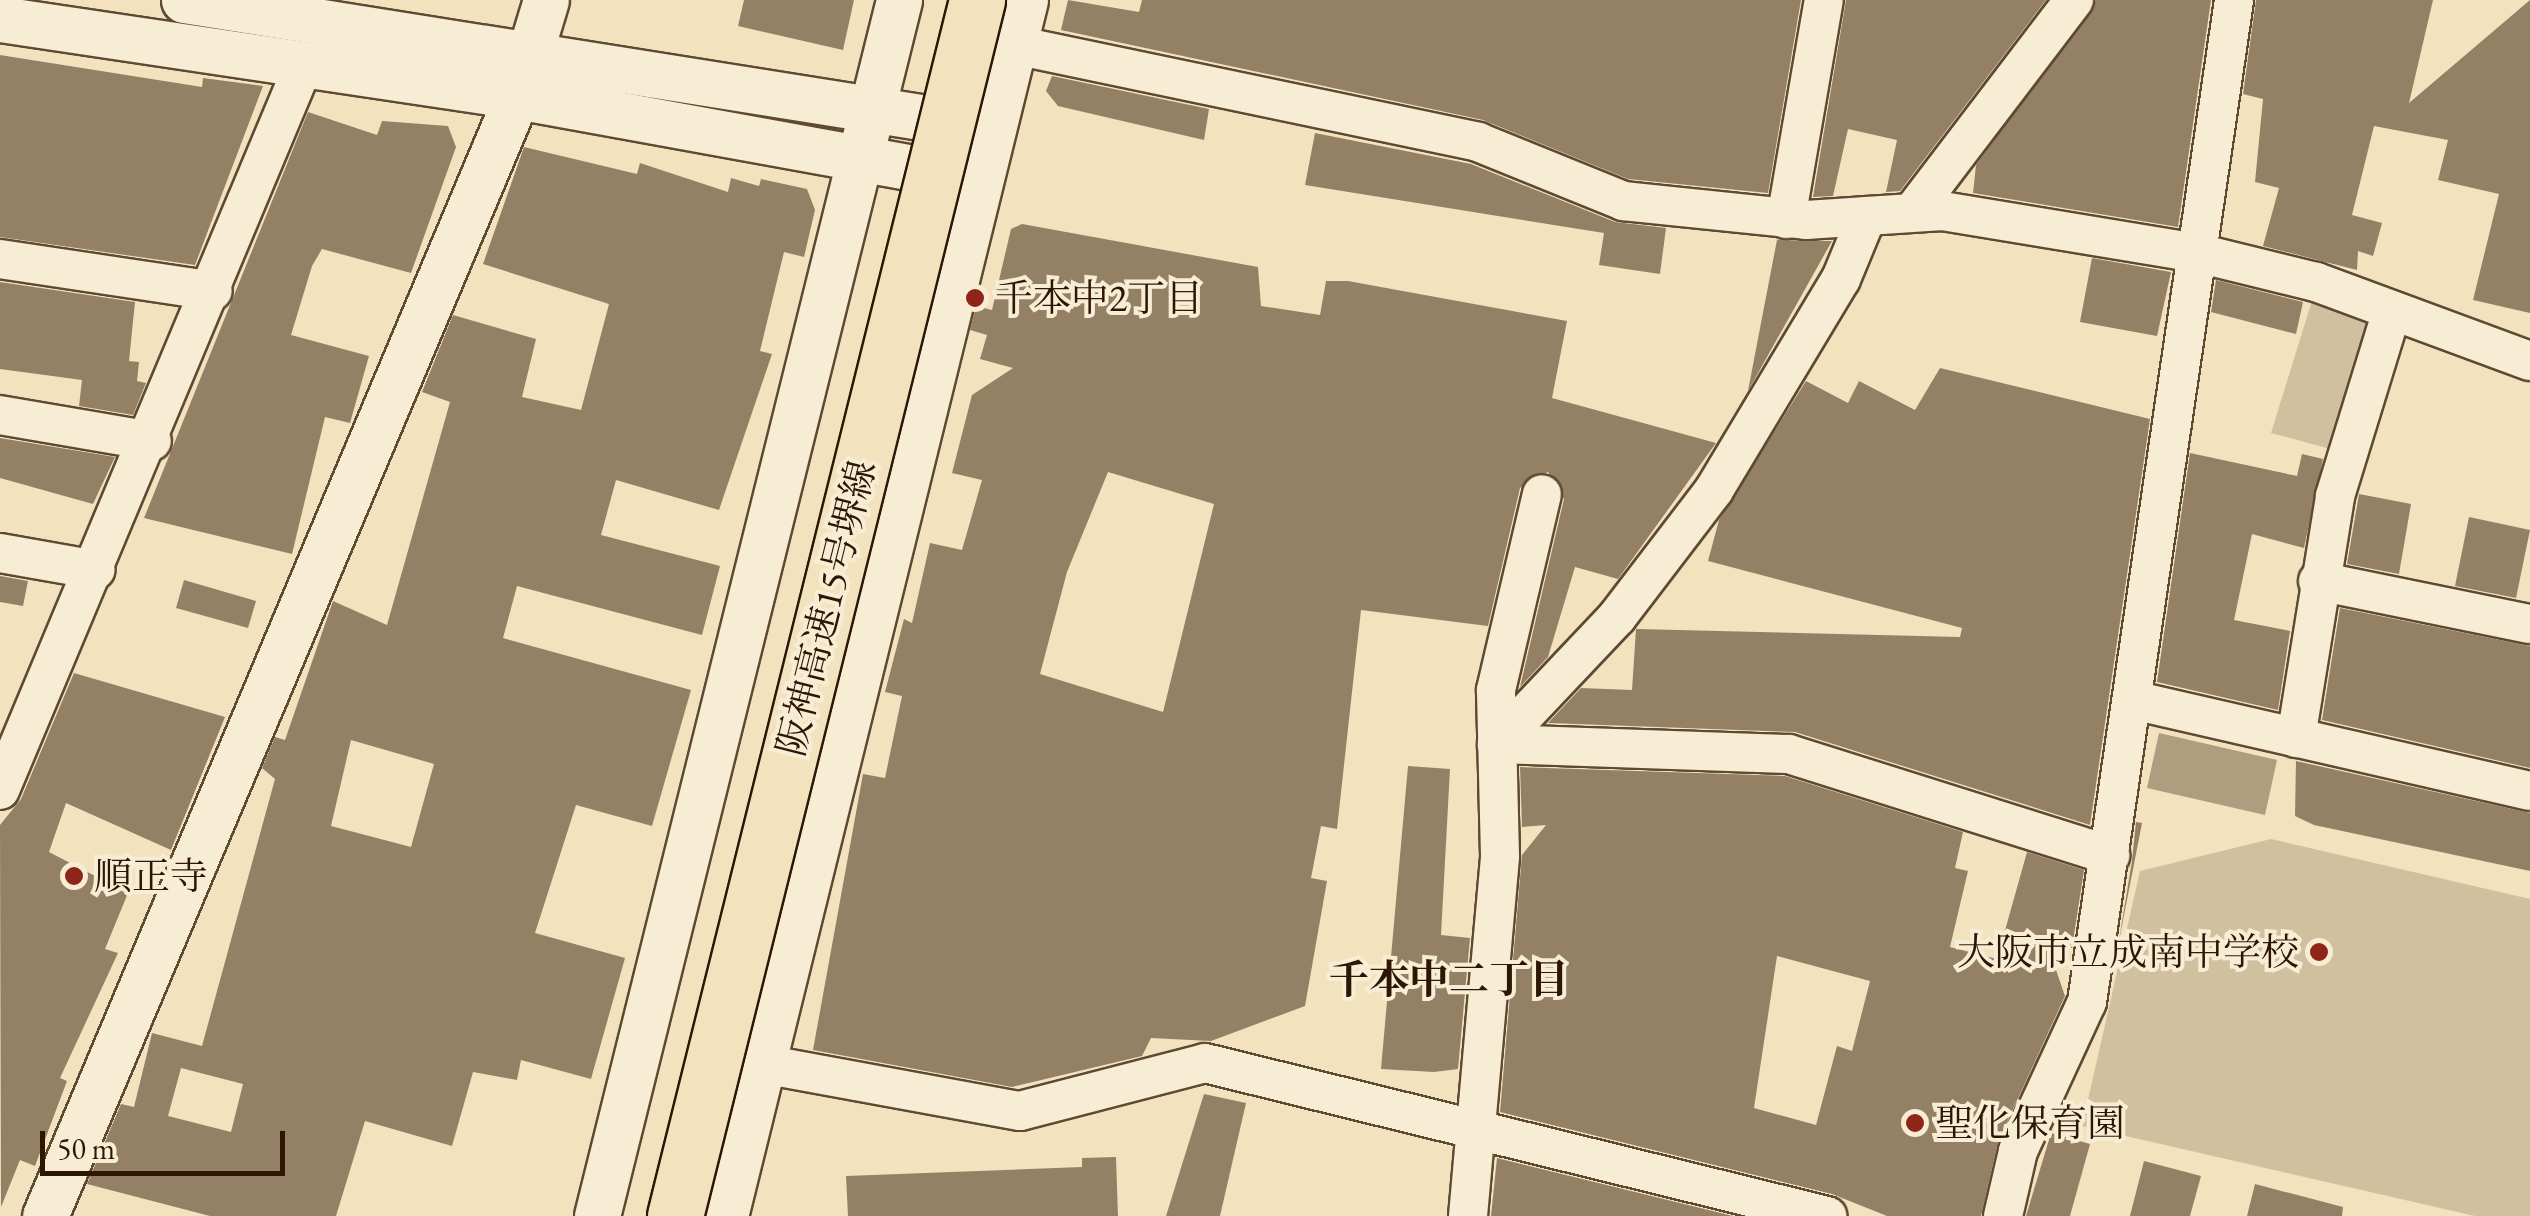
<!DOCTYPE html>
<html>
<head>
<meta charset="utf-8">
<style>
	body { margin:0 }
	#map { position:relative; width:2530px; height:1216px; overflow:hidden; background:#f2e3be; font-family:"EB Garamond","Noto Serif JP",serif }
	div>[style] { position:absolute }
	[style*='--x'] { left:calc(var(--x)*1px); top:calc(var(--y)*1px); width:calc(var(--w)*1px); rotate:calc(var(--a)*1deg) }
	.green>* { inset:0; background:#d1c09f }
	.water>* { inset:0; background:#af9d7f }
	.building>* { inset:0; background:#948165 }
	.roads { filter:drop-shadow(2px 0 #5f4933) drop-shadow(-2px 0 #5f4933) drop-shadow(0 2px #5f4933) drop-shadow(0 -2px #5f4933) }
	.minor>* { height:38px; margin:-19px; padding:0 19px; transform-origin:19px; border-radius:19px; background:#f7edd5 }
	.tertiary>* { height:45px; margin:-22.5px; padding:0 22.5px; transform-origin:22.5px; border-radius:22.5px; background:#f7edd5 }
	.bridges { filter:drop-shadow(2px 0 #2e1605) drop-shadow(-2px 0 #2e1605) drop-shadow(0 2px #2e1605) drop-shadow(0 -2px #2e1605) }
	.motorway-bridge>* { height:55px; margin:-27.5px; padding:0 27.5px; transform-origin:27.5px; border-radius:27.5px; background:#f2e3be }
	.dots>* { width:28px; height:28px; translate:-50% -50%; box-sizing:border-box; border:5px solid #f7edd5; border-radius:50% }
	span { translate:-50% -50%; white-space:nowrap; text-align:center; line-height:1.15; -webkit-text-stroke:8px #f7edd5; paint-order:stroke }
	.poi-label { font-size:38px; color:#2e1605 }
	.left { translate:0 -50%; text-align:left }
	.right { translate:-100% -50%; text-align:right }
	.street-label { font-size:38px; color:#2e1605 }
	.neighbourhood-label { font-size:40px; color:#2e1605; font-weight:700 }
	.scale { position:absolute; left:40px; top:1131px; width:245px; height:45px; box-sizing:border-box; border:5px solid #2e1605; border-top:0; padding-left:12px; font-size:30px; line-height:35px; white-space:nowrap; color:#2e1605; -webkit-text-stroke:8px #f7edd5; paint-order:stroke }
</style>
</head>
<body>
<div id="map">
	<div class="green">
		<i style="clip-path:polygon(2314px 294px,2372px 319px,2334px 450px,2271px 433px)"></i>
		<i style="clip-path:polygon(2271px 839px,2530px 899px,2530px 1216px,2475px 1216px,2082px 1126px,2140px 871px)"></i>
	</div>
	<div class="water">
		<i style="clip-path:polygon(2159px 733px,2277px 760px,2265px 815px,2147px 788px)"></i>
	</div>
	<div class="building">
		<i style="clip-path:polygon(744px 0,854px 0,843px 50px,738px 26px)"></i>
		<i style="clip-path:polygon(1068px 0,1139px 12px,1142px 0,1801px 0,1768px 193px,1628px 179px,1483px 120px,1061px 30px)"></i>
		<i style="clip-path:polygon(1846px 0,2046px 0,1900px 191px,1886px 192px,1897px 140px,1848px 129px,1833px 196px,1813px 197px)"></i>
		<i style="clip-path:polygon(2096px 0,2211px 0,2178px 227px,1973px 193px,1976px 165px)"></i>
		<i style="clip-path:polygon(2256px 0,2433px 0,2409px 103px,2530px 0,2530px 313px,2473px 300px,2499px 194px,2438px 180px,2448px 140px,2374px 126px,2352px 215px,2382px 223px,2373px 256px,2358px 251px,2357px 270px,2263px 246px,2279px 188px,2255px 182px,2263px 99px,2243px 94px)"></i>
		<i style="clip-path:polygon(0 55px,202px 87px,203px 78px,263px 86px,195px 265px,0 237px)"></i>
		<i style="clip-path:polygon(1052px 76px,1209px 109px,1204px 140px,1058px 106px,1046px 91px)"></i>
		<i style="clip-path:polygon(308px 112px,377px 135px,382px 121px,448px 126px,456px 147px,411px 273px,322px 249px,312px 266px,291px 335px,369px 356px,350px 423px,325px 417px,292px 554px,144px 518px)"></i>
		<i style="clip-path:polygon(1315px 133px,1471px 164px,1615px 222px,1666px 228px,1660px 274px,1599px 265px,1604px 233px,1305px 185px)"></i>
		<i style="clip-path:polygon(evenodd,524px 147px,637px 174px,640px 163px,728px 192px,731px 178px,759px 186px,761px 179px,807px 189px,815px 210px,804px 257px,784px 252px,760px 351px,772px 354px,719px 510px,616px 480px,601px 535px,720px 566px,702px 635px,517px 586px,503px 638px,691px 690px,652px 826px,576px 805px,535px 933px,625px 958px,591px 1079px,521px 1060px,517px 1080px,473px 1072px,452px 1146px,365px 1121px,336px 1216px,210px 1216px,87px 1184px,121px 1104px,134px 1107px,152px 1033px,202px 1046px,275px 779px,262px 768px,275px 737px,285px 740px,333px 601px,387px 625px,450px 402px,422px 392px,453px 315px,536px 339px,522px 397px,581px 410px,609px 304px,483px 264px,524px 147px,351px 740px,434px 764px,411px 847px,331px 826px,351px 740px,524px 147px,181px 1068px,243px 1084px,231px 1132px,168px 1116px,181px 1068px)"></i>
		<i style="clip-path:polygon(evenodd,1022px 224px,1258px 267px,1261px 306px,1320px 315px,1326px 281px,1348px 281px,1567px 321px,1552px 398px,1716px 443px,1618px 579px,1575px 567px,1548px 657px,1520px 687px,1564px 499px,1548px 472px,1520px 488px,1488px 626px,1361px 610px,1337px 829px,1321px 826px,1311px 878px,1327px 881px,1305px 1006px,1211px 1041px,1151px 1038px,1142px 1056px,1012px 1087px,813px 1050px,863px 774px,885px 778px,902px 696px,885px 692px,904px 619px,912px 623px,930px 543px,962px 550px,982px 480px,952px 473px,972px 395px,1013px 368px,980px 359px,987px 335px,970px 330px,976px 306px,992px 310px,1011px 229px,1022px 224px,1108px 472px,1214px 504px,1163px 712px,1040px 674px,1067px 572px,1108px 472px)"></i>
		<i style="clip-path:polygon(1777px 240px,1832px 241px,1748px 391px,1761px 323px)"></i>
		<i style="clip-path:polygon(2092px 258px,2171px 272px,2157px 336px,2080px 322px)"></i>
		<i style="clip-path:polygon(2216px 280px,2303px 302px,2296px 334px,2211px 312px)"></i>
		<i style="clip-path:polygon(0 282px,135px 302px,129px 361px,139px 362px,137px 381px,146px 383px,133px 415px,79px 406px,82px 380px,0 369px)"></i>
		<i style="clip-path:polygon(1940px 368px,2150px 419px,2090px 825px,1795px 732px,1548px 723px,1581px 688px,1632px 690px,1636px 629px,1960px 637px,1962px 628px,1708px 561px,1719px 520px,1806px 381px,1848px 403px,1859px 381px,1915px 410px)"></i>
		<i style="clip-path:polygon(0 438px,115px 457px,93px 504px,0 478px)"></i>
		<i style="clip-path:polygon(2190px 453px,2297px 476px,2302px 454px,2323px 459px,2304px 548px,2252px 534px,2234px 620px,2290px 631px,2278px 710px,2157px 682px)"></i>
		<i style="clip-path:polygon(2359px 494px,2411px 504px,2399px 574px,2347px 564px)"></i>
		<i style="clip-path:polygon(2469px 517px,2530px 530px,2516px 598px,2455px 586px)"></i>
		<i style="clip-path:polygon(0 576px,28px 581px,23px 606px,0 602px)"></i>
		<i style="clip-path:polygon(184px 580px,256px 601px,248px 628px,176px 608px)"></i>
		<i style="clip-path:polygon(2340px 608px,2530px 646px,2530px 768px,2322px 720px)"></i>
		<i style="clip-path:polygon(74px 673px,225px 717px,171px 850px,66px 803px,49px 852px,128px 893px,105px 949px,118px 953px,60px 1078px,67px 1081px,35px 1166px,20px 1160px,1px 1207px,0 825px,21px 799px)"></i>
		<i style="clip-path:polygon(2296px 761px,2530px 813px,2530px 871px,2314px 825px,2295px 816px)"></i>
		<i style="clip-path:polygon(1408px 766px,1450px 769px,1441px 935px,1470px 938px,1458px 1069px,1434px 1072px,1381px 1069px)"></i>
		<i style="clip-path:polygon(evenodd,1520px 767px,1785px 776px,1963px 832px,1955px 868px,1968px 871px,1950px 947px,1997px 959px,2027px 852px,2084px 870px,2072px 948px,2046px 941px,2065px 996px,1998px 1142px,1981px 1216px,1887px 1216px,1832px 1194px,1500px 1112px,1522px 855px,1546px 825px,1522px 827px,1520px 767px,1777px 956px,1870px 981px,1852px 1051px,1837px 1046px,1816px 1125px,1754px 1108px,1777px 956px)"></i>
		<i style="clip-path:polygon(2136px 822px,2142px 823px,2118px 946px,2132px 861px)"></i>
		<i style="clip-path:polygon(1204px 1094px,1246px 1103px,1220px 1216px,1166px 1216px)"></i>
		<i style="clip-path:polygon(2051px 1133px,2090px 1144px,2070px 1216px,2026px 1216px)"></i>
		<i style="clip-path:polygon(1116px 1157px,1118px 1216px,848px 1216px,846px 1176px,1082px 1167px,1082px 1158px)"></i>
		<i style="clip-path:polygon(1497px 1158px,1733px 1216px,1491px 1216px)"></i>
		<i style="clip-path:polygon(2144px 1161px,2201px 1176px,2190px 1216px,2130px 1216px)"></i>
		<i style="clip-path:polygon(2255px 1184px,2343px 1207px,2342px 1216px,2247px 1216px)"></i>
	</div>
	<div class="roads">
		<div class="minor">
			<i style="--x:1015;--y:45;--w:473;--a:11.8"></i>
			<i style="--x:1478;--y:142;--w:157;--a:22.1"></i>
			<i style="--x:1623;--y:201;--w:184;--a:5.9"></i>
			<i style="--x:1806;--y:220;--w:137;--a:-3.8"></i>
			<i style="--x:1943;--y:211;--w:263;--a:9.4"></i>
			<i style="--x:2202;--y:254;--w:117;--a:13.8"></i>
			<i style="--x:2316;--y:282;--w:228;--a:20.3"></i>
			<i style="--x:1914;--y:210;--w:264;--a:-52.7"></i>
			<i style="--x:1786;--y:219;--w:222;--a:-80.2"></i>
			<i style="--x:0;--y:259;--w:215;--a:8.5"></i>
			<i style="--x:0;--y:415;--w:154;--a:9.7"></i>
			<i style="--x:0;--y:553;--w:97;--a:10"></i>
			<i style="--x:2318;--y:581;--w:216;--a:11.5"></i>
			<i style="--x:2137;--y:701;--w:403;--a:12.9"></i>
			<i style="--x:2296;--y:738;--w:245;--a:-80.8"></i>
			<i style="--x:2335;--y:496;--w:190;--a:-72.9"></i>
			<i style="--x:1497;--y:744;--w:175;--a:-46.6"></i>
			<i style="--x:1617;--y:617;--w:160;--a:-52.6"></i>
			<i style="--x:1714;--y:490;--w:246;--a:-59"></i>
			<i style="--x:1841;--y:279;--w:68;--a:-67.6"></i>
			<i style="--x:1497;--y:744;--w:292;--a:2"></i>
			<i style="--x:1789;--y:754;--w:337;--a:17.5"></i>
			<i style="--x:0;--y:790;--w:787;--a:-67.28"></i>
			<i style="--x:763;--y:1064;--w:261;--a:10.4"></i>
			<i style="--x:1020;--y:1111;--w:191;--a:-14.5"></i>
			<i style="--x:1205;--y:1063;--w:641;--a:13.82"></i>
			<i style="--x:1468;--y:1216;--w:361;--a:-84.9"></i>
			<i style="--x:1500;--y:856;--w:166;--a:-91.4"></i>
			<i style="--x:1496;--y:690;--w:201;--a:-76.8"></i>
			<i style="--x:2003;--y:1216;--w:67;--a:-77"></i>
			<i style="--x:2018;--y:1151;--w:164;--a:-65.2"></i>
			<i style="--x:2087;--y:1002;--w:1013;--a:-81.65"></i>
		</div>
		<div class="tertiary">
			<i style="--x:184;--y:0;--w:803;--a:9.03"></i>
			<i style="--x:0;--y:19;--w:523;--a:8.47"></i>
			<i style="--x:517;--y:96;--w:458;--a:10.3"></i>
			<i style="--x:45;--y:1216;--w:1215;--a:-67.15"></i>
			<i style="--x:517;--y:96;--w:100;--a:-73.2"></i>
			<i style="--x:597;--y:1216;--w:1253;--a:-76.05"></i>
			<i style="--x:725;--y:1216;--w:1252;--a:-76.14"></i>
		</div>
	</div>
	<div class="bridges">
		<div class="motorway-bridge">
			<i style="--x:675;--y:1216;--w:1253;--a:-76.05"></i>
		</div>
	</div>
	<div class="dots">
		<i style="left:975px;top:298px;background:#8f2418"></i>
		<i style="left:74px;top:876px;background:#8f2418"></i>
		<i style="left:2319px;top:952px;background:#8f2418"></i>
		<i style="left:1915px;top:1123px;background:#8f2418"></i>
	</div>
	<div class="poi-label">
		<span class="left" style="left:995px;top:298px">千本中2丁目</span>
		<span class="left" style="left:94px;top:876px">順正寺</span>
		<span class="right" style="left:2299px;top:952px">大阪市立成南中学校</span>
		<span class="left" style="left:1935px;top:1123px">聖化保育園</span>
	</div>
	<div class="street-label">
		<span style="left:826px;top:608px;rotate:-76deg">阪神高速15号堺線</span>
	</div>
	<div class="neighbourhood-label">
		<span style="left:1449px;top:979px">千本中二丁目</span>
	</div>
	<div class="scale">50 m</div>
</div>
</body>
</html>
